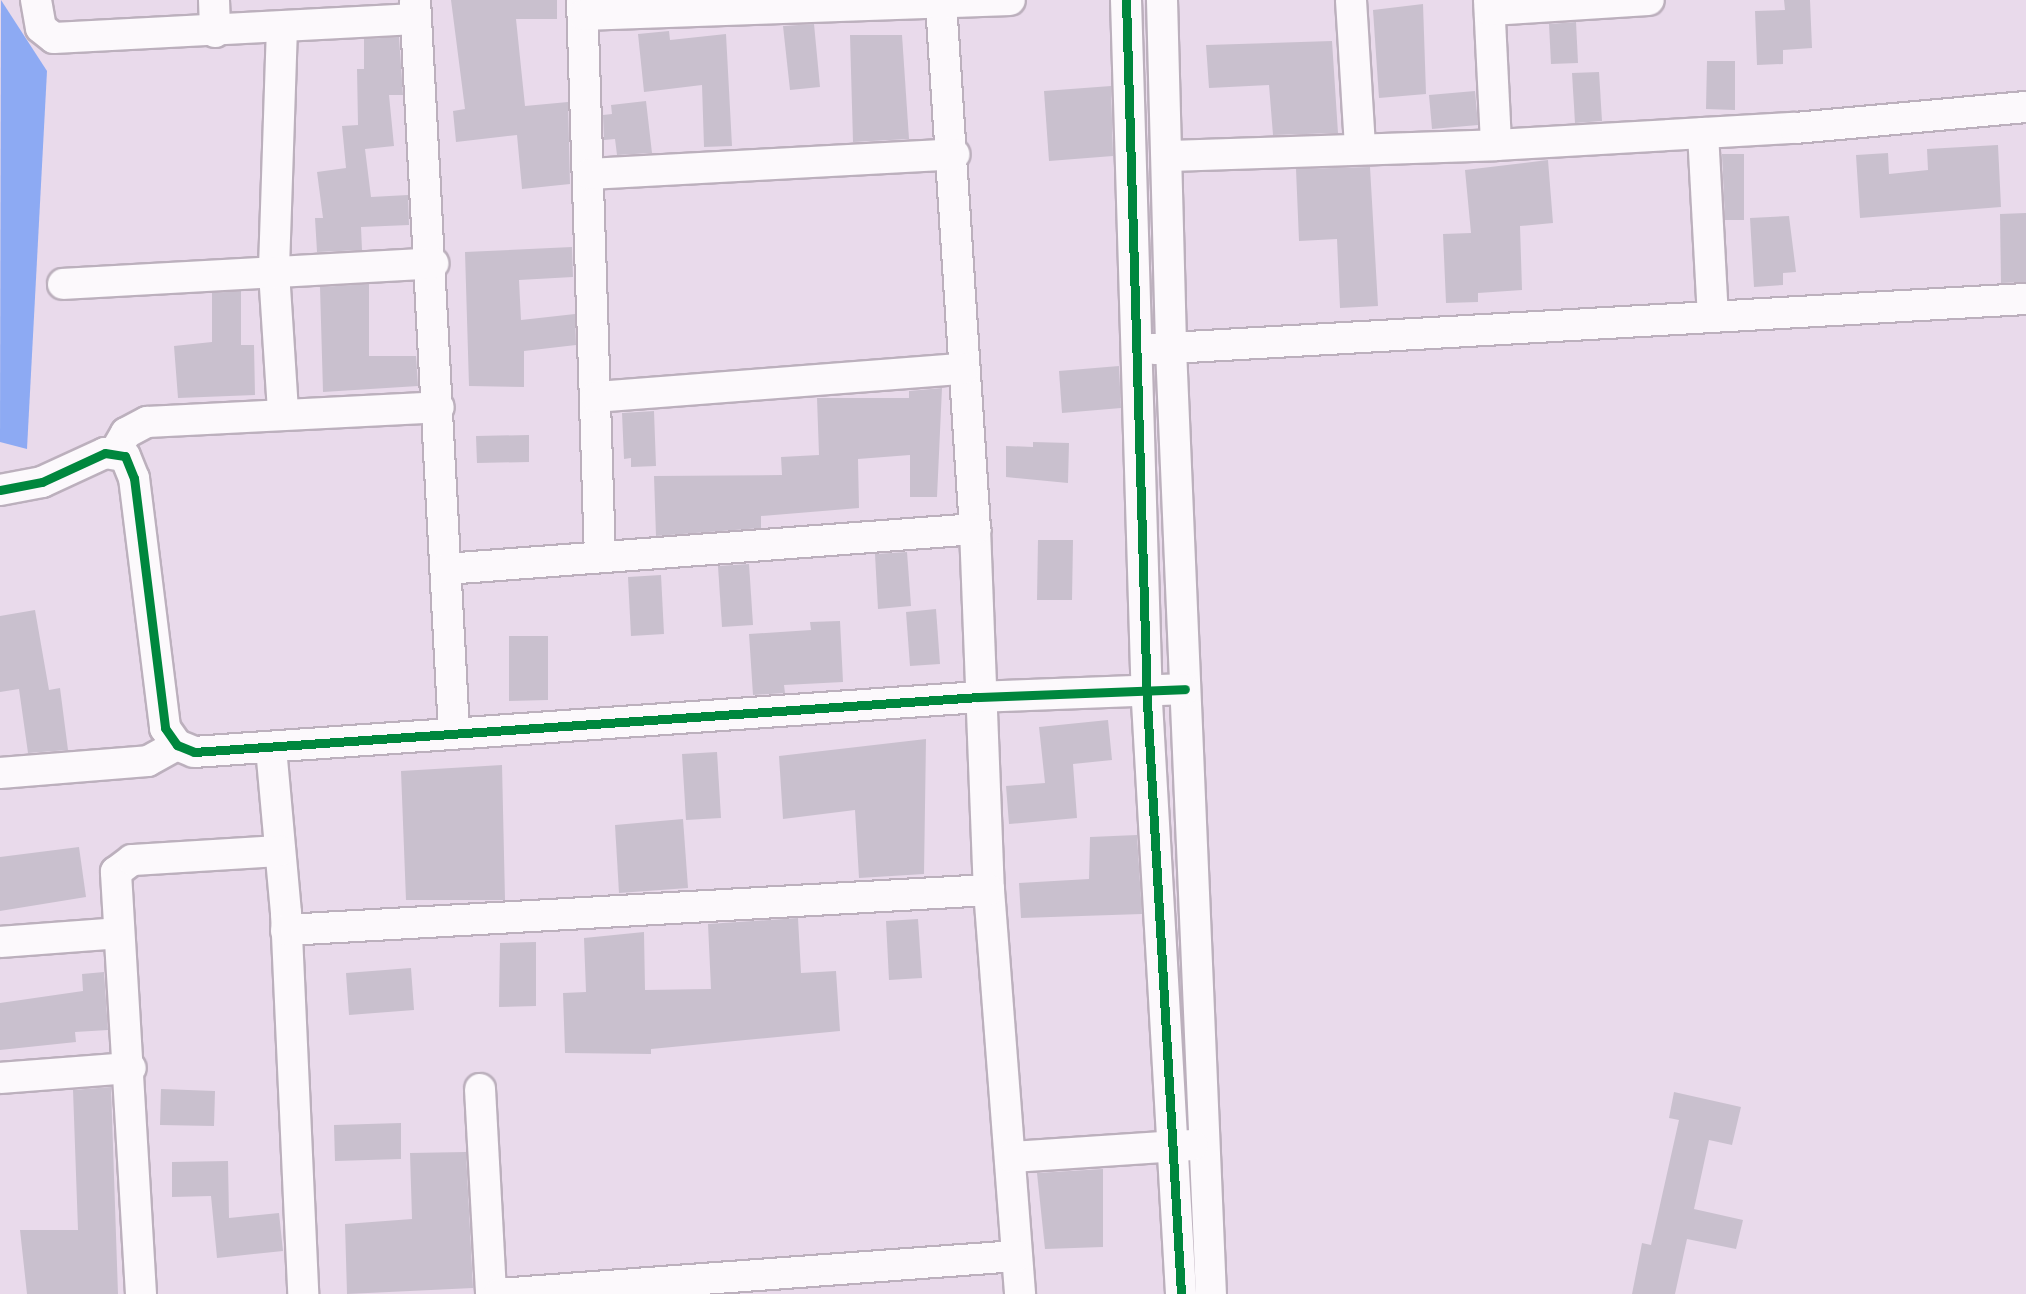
<!DOCTYPE html>
<html>
<head>
<meta charset="utf-8">
<style>
	body { margin:0 }
	#map { position:relative; width:2026px; height:1294px; overflow:hidden; background:#e9daeb; font-family:"Roboto Condensed",sans-serif }
	div>[style] { position:absolute }
	[style*='--x'] { left:calc(var(--x)*1px); top:calc(var(--y)*1px); width:calc(var(--w)*1px); rotate:calc(var(--a)*1deg) }
	.water>* { inset:0; background:#8daaf3 }
	.building>* { inset:0; background:#c9c0ce }
	.roads { filter:drop-shadow(2px 0 #bcb0bd) drop-shadow(-2px 0 #bcb0bd) drop-shadow(0 2px #bcb0bd) drop-shadow(0 -2px #bcb0bd) }
	.minor>* { height:30px; margin:-15px; padding:0 15px; transform-origin:15px; border-radius:15px; background:#fcf9fc }
	.cycleway>* { height:9px; margin:-4.5px; padding:0 4.5px; transform-origin:4.5px; border-radius:4.5px; background:#00873e }
	span { translate:-50% -50%; white-space:nowrap; text-align:center; line-height:1.15; -webkit-text-stroke:6px #efd3f2; paint-order:stroke }
</style>
</head>
<body>
<div id="map">
	<div class="water">
		<i style="clip-path:polygon(1px 0,47px 71px,27px 449px,0 442px)"></i>
	</div>
	<div class="building">
		<i style="clip-path:polygon(451px 0,557px 0,557px 19px,516px 19px,525px 106px,568px 102px,570px 184px,522px 189px,517px 135px,456px 142px,453px 111px,465px 109px)"></i>
		<i style="clip-path:polygon(1784px 0,1810px 0,1812px 48px,1783px 50px,1783px 64px,1757px 65px,1755px 11px,1785px 10px)"></i>
		<i style="clip-path:polygon(1423px 4px,1426px 94px,1379px 98px,1373px 10px)"></i>
		<i style="clip-path:polygon(1576px 22px,1578px 63px,1551px 64px,1549px 24px)"></i>
		<i style="clip-path:polygon(814px 24px,820px 87px,790px 90px,783px 26px)"></i>
		<i style="clip-path:polygon(669px 31px,670px 40px,726px 34px,732px 146px,704px 147px,702px 85px,644px 92px,638px 34px)"></i>
		<i style="clip-path:polygon(850px 35px,902px 35px,909px 139px,853px 142px)"></i>
		<i style="clip-path:polygon(399px 37px,403px 95px,389px 95px,394px 146px,365px 149px,371px 197px,408px 195px,409px 225px,361px 227px,362px 250px,317px 252px,315px 218px,323px 218px,317px 172px,346px 168px,342px 126px,358px 125px,357px 69px,364px 69px,364px 39px)"></i>
		<i style="clip-path:polygon(1332px 41px,1338px 133px,1273px 135px,1269px 85px,1209px 88px,1206px 45px)"></i>
		<i style="clip-path:polygon(1707px 61px,1735px 61px,1735px 110px,1706px 109px)"></i>
		<i style="clip-path:polygon(1599px 72px,1602px 121px,1575px 123px,1572px 73px)"></i>
		<i style="clip-path:polygon(1111px 86px,1113px 156px,1049px 161px,1044px 91px)"></i>
		<i style="clip-path:polygon(1475px 91px,1478px 125px,1432px 129px,1429px 95px)"></i>
		<i style="clip-path:polygon(646px 101px,652px 153px,617px 155px,615px 139px,604px 140px,603px 115px,612px 114px,611px 105px)"></i>
		<i style="clip-path:polygon(1998px 145px,2001px 207px,1860px 218px,1856px 155px,1888px 153px,1889px 174px,1928px 170px,1927px 149px)"></i>
		<i style="clip-path:polygon(1722px 154px,1744px 154px,1744px 220px,1725px 220px)"></i>
		<i style="clip-path:polygon(1548px 160px,1553px 223px,1520px 226px,1522px 290px,1478px 293px,1478px 302px,1446px 303px,1443px 234px,1471px 233px,1465px 170px)"></i>
		<i style="clip-path:polygon(1370px 167px,1378px 306px,1340px 308px,1337px 239px,1299px 241px,1296px 169px)"></i>
		<i style="clip-path:polygon(2026px 213px,2026px 282px,2001px 283px,2000px 214px)"></i>
		<i style="clip-path:polygon(1789px 216px,1796px 272px,1783px 273px,1783px 285px,1754px 287px,1750px 218px)"></i>
		<i style="clip-path:polygon(572px 247px,573px 277px,519px 280px,521px 320px,575px 314px,576px 345px,524px 351px,524px 387px,469px 386px,465px 252px)"></i>
		<i style="clip-path:polygon(369px 284px,369px 356px,416px 356px,418px 386px,323px 392px,320px 287px)"></i>
		<i style="clip-path:polygon(241px 291px,241px 345px,254px 345px,255px 395px,178px 398px,174px 346px,212px 342px,212px 293px)"></i>
		<i style="clip-path:polygon(1119px 366px,1121px 408px,1062px 413px,1059px 371px)"></i>
		<i style="clip-path:polygon(942px 388px,937px 497px,910px 497px,910px 455px,858px 459px,859px 508px,761px 516px,761px 528px,656px 536px,654px 476px,782px 475px,781px 457px,819px 455px,817px 398px,909px 398px,909px 391px)"></i>
		<i style="clip-path:polygon(654px 411px,656px 466px,631px 467px,631px 458px,624px 459px,622px 413px)"></i>
		<i style="clip-path:polygon(529px 435px,529px 462px,477px 463px,476px 436px)"></i>
		<i style="clip-path:polygon(1033px 442px,1069px 443px,1068px 483px,1006px 477px,1006px 446px,1033px 447px)"></i>
		<i style="clip-path:polygon(1038px 540px,1073px 540px,1072px 600px,1037px 600px)"></i>
		<i style="clip-path:polygon(907px 552px,911px 606px,878px 609px,875px 554px)"></i>
		<i style="clip-path:polygon(749px 564px,753px 625px,722px 627px,718px 566px)"></i>
		<i style="clip-path:polygon(661px 575px,664px 634px,631px 636px,628px 577px)"></i>
		<i style="clip-path:polygon(936px 609px,940px 664px,910px 666px,906px 612px)"></i>
		<i style="clip-path:polygon(35px 610px,49px 690px,60px 688px,68px 750px,28px 753px,19px 689px,0 692px,0 616px)"></i>
		<i style="clip-path:polygon(840px 621px,843px 682px,784px 685px,785px 693px,753px 695px,749px 634px,811px 630px,810px 622px)"></i>
		<i style="clip-path:polygon(509px 636px,548px 636px,548px 700px,509px 701px)"></i>
		<i style="clip-path:polygon(1108px 720px,1112px 760px,1073px 764px,1077px 818px,1009px 824px,1006px 786px,1045px 783px,1039px 727px)"></i>
		<i style="clip-path:polygon(926px 739px,924px 874px,859px 878px,855px 810px,783px 819px,779px 756px)"></i>
		<i style="clip-path:polygon(717px 752px,721px 818px,686px 820px,682px 754px)"></i>
		<i style="clip-path:polygon(502px 765px,505px 900px,406px 900px,401px 771px)"></i>
		<i style="clip-path:polygon(683px 819px,688px 888px,619px 893px,615px 825px)"></i>
		<i style="clip-path:polygon(1137px 835px,1142px 914px,1021px 918px,1019px 883px,1089px 879px,1090px 837px)"></i>
		<i style="clip-path:polygon(79px 847px,86px 897px,0 911px,0 857px)"></i>
		<i style="clip-path:polygon(798px 918px,801px 973px,836px 971px,840px 1031px,651px 1049px,651px 1054px,565px 1053px,563px 993px,586px 992px,584px 938px,644px 932px,645px 990px,711px 989px,708px 924px)"></i>
		<i style="clip-path:polygon(918px 919px,922px 978px,889px 980px,886px 921px)"></i>
		<i style="clip-path:polygon(536px 942px,536px 1006px,499px 1007px,500px 943px)"></i>
		<i style="clip-path:polygon(411px 968px,414px 1010px,349px 1015px,346px 973px)"></i>
		<i style="clip-path:polygon(104px 972px,108px 1030px,75px 1032px,76px 1042px,0 1050px,0 1003px,83px 991px,82px 974px)"></i>
		<i style="clip-path:polygon(111px 1087px,118px 1294px,27px 1294px,20px 1230px,78px 1230px,73px 1090px)"></i>
		<i style="clip-path:polygon(161px 1089px,215px 1091px,214px 1126px,160px 1125px)"></i>
		<i style="clip-path:polygon(1674px 1092px,1741px 1107px,1732px 1145px,1709px 1140px,1694px 1209px,1743px 1220px,1736px 1249px,1687px 1239px,1675px 1294px,1632px 1294px,1642px 1243px,1651px 1245px,1679px 1120px,1669px 1118px)"></i>
		<i style="clip-path:polygon(401px 1123px,401px 1159px,335px 1161px,334px 1125px)"></i>
		<i style="clip-path:polygon(466px 1152px,473px 1288px,347px 1294px,345px 1224px,412px 1219px,410px 1153px)"></i>
		<i style="clip-path:polygon(228px 1161px,229px 1218px,279px 1213px,283px 1251px,217px 1258px,211px 1196px,172px 1197px,172px 1162px)"></i>
		<i style="clip-path:polygon(1103px 1169px,1103px 1247px,1045px 1249px,1037px 1173px)"></i>
	</div>
	<div class="roads">
		<div class="minor">
			<i style="--x:36;--y:0;--w:28;--a:80"></i>
			<i style="--x:41;--y:28;--w:16;--a:38"></i>
			<i style="--x:54;--y:38;--w:362;--a:-3"></i>
			<i style="--x:214;--y:0;--w:32;--a:88"></i>
			<i style="--x:415;--y:0;--w:732;--a:86.95"></i>
			<i style="--x:582;--y:0;--w:557;--a:88.15"></i>
			<i style="--x:1126;--y:0;--w:702;--a:88.29"></i>
			<i style="--x:1147;--y:702;--w:593;--a:86.71"></i>
			<i style="--x:1162;--y:0;--w:349;--a:88.5"></i>
			<i style="--x:1171;--y:349;--w:946;--a:87.58"></i>
			<i style="--x:1351;--y:0;--w:149;--a:86.5"></i>
			<i style="--x:1489;--y:0;--w:145;--a:87.2"></i>
			<i style="--x:941;--y:3;--w:527;--a:86.3"></i>
			<i style="--x:975;--y:529;--w:361;--a:87.8"></i>
			<i style="--x:989;--y:890;--w:405;--a:85.6"></i>
			<i style="--x:1490;--y:10;--w:159;--a:-3.6"></i>
			<i style="--x:583;--y:15;--w:427;--a:-2"></i>
			<i style="--x:282;--y:27;--w:245;--a:91.9"></i>
			<i style="--x:274;--y:272;--w:141;--a:86.3"></i>
			<i style="--x:1703;--y:133;--w:184;--a:86.9"></i>
			<i style="--x:1170;--y:156;--w:326;--a:-1.9"></i>
			<i style="--x:1496;--y:145;--w:299;--a:-3.3"></i>
			<i style="--x:1795;--y:128;--w:232;--a:-5.2"></i>
			<i style="--x:590;--y:174;--w:365;--a:-3.1"></i>
			<i style="--x:63;--y:284;--w:371;--a:-3.2"></i>
			<i style="--x:1153;--y:349;--w:874;--a:-3.28"></i>
			<i style="--x:596;--y:397;--w:369;--a:-4.4"></i>
			<i style="--x:115;--y:452;--w:22;--a:-60"></i>
			<i style="--x:126;--y:433;--w:24;--a:-28"></i>
			<i style="--x:147;--y:422;--w:292;--a:-2.9"></i>
			<i style="--x:0;--y:490;--w:43;--a:-10.8"></i>
			<i style="--x:42;--y:482;--w:69;--a:-24.7"></i>
			<i style="--x:105;--y:453;--w:20;--a:9"></i>
			<i style="--x:125;--y:456;--w:24;--a:68"></i>
			<i style="--x:134;--y:478;--w:252;--a:82.9"></i>
			<i style="--x:165;--y:728;--w:21;--a:55"></i>
			<i style="--x:177;--y:745;--w:18;--a:22"></i>
			<i style="--x:194;--y:752;--w:786;--a:-4.01"></i>
			<i style="--x:978;--y:697;--w:207;--a:-2.2"></i>
			<i style="--x:446;--y:569;--w:531;--a:-4.32"></i>
			<i style="--x:271;--y:748;--w:166;--a:84.8"></i>
			<i style="--x:286;--y:913;--w:381;--a:87.4"></i>
			<i style="--x:0;--y:773;--w:148;--a:-4.6"></i>
			<i style="--x:148;--y:761;--w:33;--a:-29"></i>
			<i style="--x:286;--y:930;--w:704;--a:-3.26"></i>
			<i style="--x:0;--y:942;--w:119;--a:-4.3"></i>
			<i style="--x:0;--y:1078;--w:131;--a:-4.4"></i>
			<i style="--x:480;--y:1089;--w:205;--a:86.9"></i>
			<i style="--x:1012;--y:1157;--w:181;--a:-3.8"></i>
			<i style="--x:141;--y:1294;--w:423;--a:-93.4"></i>
			<i style="--x:116;--y:872;--w:20;--a:-37"></i>
			<i style="--x:132;--y:860;--w:148;--a:-3.5"></i>
			<i style="--x:499;--y:1294;--w:519;--a:-4.2"></i>
		</div>
	</div>
	<div class="cycleway">
		<i style="--x:1126;--y:0;--w:702;--a:88.29"></i>
		<i style="--x:1147;--y:702;--w:593;--a:86.71"></i>
		<i style="--x:0;--y:490;--w:43;--a:-10.8"></i>
		<i style="--x:42;--y:482;--w:69;--a:-24.7"></i>
		<i style="--x:105;--y:453;--w:20;--a:9"></i>
		<i style="--x:125;--y:456;--w:24;--a:68"></i>
		<i style="--x:134;--y:478;--w:252;--a:82.9"></i>
		<i style="--x:165;--y:728;--w:21;--a:55"></i>
		<i style="--x:177;--y:745;--w:18;--a:22"></i>
		<i style="--x:194;--y:752;--w:786;--a:-4.01"></i>
		<i style="--x:978;--y:697;--w:207;--a:-2.2"></i>
	</div>
</div>
</body>
</html>
